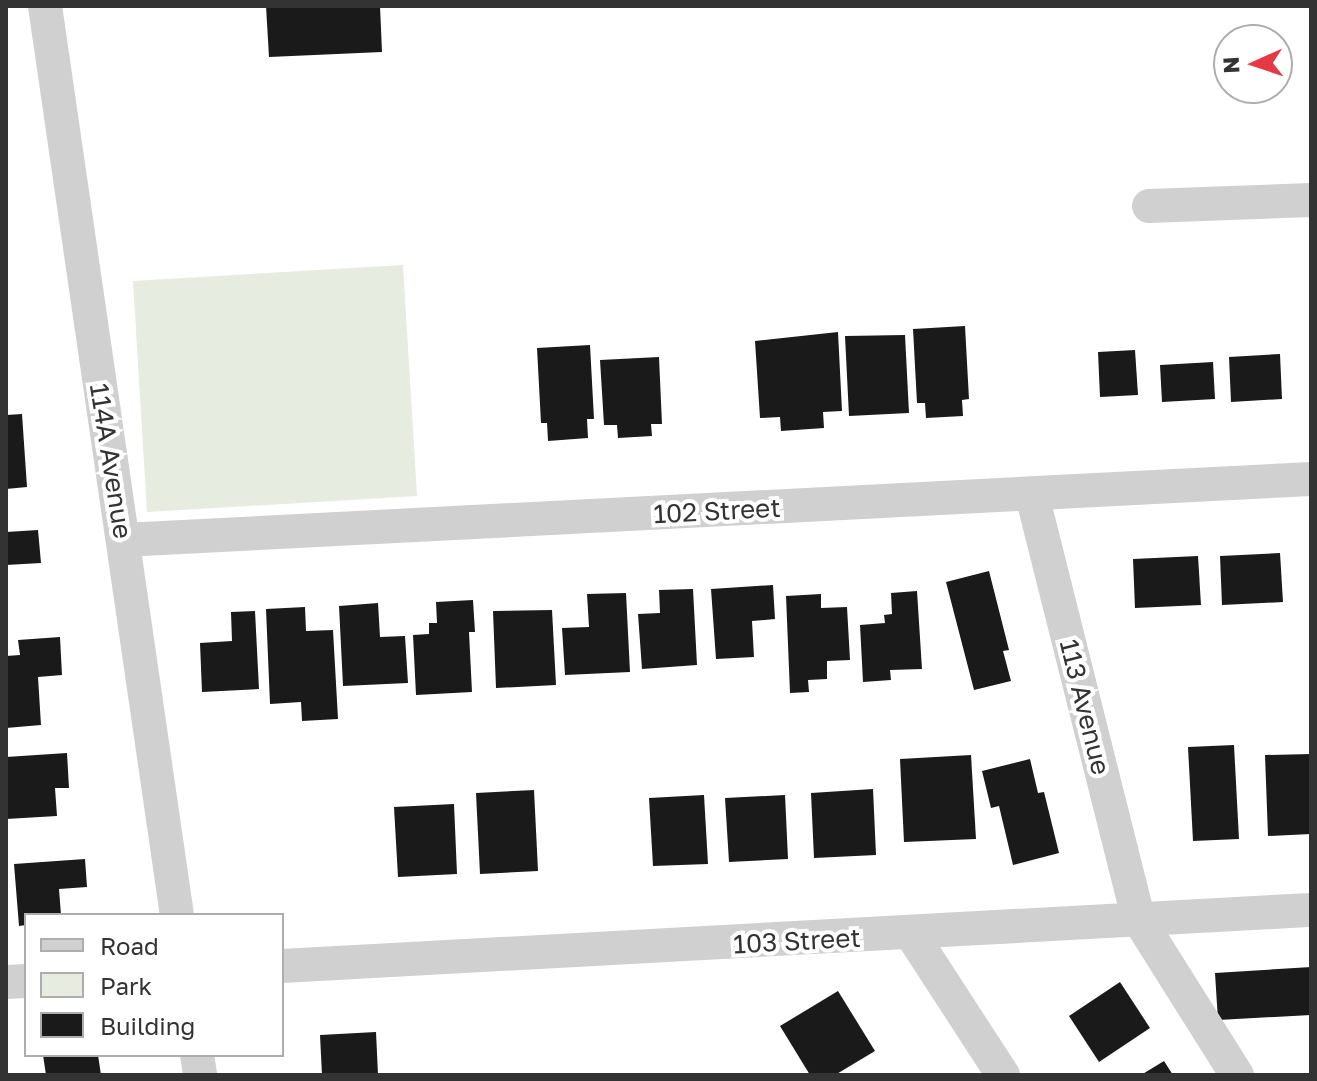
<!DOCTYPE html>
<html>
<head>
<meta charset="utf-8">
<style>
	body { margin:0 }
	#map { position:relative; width:1317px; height:1081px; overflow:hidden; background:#fff; font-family:"Golos Text",sans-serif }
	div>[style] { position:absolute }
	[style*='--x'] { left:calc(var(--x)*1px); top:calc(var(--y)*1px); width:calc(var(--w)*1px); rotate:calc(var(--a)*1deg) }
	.green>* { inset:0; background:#e6ecdf }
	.building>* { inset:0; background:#1a1a1a }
	.minor>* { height:34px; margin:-17px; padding:0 17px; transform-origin:17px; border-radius:17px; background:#d0d0d0 }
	span { translate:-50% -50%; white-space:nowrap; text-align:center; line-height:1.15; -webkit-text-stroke:8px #fff; paint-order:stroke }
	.street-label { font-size:26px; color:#333 }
	.frame { position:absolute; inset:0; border:8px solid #333; pointer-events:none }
	.legend { position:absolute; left:24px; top:913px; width:260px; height:144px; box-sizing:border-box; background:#fff; border:2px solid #adadad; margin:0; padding:10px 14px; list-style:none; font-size:24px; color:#333 }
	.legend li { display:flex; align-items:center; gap:16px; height:40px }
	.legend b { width:40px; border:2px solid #adadad }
	.north { position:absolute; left:1213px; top:24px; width:80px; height:80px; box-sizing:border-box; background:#fff; border:2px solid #adadad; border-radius:50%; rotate:267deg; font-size:22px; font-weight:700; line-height:32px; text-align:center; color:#333 }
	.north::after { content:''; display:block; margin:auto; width:28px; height:36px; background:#e63946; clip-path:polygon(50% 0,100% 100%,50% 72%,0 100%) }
</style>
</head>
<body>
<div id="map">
	<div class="green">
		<i style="clip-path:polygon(403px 265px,417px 496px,147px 512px,133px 281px)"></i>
	</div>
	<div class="building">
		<i style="clip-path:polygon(266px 6px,380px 6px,382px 52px,269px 57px)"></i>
		<i style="clip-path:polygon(965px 326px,969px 399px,962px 400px,963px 416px,926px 418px,925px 403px,917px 403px,913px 329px)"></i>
		<i style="clip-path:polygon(838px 332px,842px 411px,823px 412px,824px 428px,781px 431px,780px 417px,760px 418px,755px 341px)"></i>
		<i style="clip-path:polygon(905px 335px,909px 413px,849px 416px,845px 336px)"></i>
		<i style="clip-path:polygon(590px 345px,594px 419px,587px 419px,588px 438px,548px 441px,547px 423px,541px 423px,537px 348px)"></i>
		<i style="clip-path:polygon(1135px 350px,1138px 395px,1100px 397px,1098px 352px)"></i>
		<i style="clip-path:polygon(1280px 354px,1282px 399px,1231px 402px,1229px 357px)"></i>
		<i style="clip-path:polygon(659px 357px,662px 424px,651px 424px,652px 436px,618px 438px,617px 425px,604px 425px,600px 360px)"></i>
		<i style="clip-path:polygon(1213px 362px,1215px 399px,1162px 402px,1160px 365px)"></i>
		<i style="clip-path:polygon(22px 414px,27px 487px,6px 489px,6px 415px)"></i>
		<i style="clip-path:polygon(38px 530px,41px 563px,6px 565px,6px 532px)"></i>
		<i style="clip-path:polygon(1280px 553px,1283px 602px,1222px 605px,1220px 556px)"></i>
		<i style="clip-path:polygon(1198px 556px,1201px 605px,1135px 608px,1133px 559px)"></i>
		<i style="clip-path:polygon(989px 571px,1009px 650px,1003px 651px,1011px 681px,974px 690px,946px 582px)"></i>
		<i style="clip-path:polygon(773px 585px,775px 619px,752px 621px,754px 657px,716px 659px,711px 589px)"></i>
		<i style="clip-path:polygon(693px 589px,697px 665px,642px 669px,638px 614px,660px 613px,659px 590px)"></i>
		<i style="clip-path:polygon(917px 591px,922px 669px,890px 670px,891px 680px,863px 682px,860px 625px,885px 623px,884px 615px,892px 614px,891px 593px)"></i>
		<i style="clip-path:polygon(626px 593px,630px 672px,565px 675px,562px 628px,589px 627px,587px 594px)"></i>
		<i style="clip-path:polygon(821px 594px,821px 608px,847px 607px,850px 660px,827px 661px,827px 679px,808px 680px,809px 692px,790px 693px,786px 596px)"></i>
		<i style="clip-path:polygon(473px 600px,475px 632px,469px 632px,472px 692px,416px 695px,413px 635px,429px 634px,429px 623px,437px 623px,436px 602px)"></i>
		<i style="clip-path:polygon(378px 603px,380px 637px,405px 636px,408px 683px,343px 686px,339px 606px)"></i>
		<i style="clip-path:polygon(305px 607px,306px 631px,333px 630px,338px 719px,302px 721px,301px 702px,270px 704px,266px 609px)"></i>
		<i style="clip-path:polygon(552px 610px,556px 685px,496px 688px,493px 611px)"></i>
		<i style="clip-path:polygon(255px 611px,259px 689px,202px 692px,200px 643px,232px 641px,231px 612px)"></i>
		<i style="clip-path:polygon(60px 637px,62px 675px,38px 677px,41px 725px,6px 728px,6px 656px,20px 655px,18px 640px)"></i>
		<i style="clip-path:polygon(1234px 745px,1239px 839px,1193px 841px,1188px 747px)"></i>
		<i style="clip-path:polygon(67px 753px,69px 788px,55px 788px,57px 816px,6px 819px,6px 757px)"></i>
		<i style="clip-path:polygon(1311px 754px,1311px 834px,1268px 836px,1265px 755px)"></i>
		<i style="clip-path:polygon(971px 755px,976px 839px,904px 842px,900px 759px)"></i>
		<i style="clip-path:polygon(1030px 759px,1038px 793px,1044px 792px,1059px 853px,1013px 865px,999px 806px,991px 808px,982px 771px)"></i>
		<i style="clip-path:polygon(873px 789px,876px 855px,814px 858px,811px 793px)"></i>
		<i style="clip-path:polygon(534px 790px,538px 871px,480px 874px,476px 793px)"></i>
		<i style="clip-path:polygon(704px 795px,708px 864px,653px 866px,649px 798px)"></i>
		<i style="clip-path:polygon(785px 795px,788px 859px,729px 862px,725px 798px)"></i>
		<i style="clip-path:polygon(454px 804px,457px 874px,398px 877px,394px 807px)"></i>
		<i style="clip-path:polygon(85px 859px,87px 887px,59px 889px,61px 915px,26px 915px,26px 925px,19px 926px,14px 864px)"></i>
		<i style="clip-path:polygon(1311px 967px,1311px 1015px,1218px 1020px,1215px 973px)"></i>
		<i style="clip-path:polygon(1120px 982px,1150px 1028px,1099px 1062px,1069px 1016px)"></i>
		<i style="clip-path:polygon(838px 991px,875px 1051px,835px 1075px,810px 1075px,780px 1026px)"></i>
		<i style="clip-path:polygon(376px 1032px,378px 1075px,322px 1075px,320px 1035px)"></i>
		<i style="clip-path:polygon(43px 1055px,98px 1055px,101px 1075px,46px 1075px)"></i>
		<i style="clip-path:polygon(1164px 1061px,1173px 1075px,1141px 1075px)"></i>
	</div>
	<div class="minor">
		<i style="--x:45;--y:6;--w:919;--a:81.74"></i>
		<i style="--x:1149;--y:206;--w:162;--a:-2.1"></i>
		<i style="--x:1032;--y:495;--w:436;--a:75.9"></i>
		<i style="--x:1138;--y:918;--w:186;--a:57.8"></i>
		<i style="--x:123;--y:540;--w:1190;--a:-2.94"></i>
		<i style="--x:912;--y:935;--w:167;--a:57"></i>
		<i style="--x:282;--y:966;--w:1031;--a:-3.12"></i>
		<i style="--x:6;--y:982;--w:20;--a:-3"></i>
		<i style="--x:197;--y:1055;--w:20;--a:81"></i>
	</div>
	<div class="street-label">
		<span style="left:111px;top:461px;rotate:81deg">114A Avenue</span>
		<span style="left:717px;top:511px;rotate:-3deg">102 Street</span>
		<span style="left:1085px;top:707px;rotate:76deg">113 Avenue</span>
		<span style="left:797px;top:941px;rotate:-3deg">103 Street</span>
	</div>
	<div class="frame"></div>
	<ul class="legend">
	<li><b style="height:10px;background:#d0d0d0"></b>Road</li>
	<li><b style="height:22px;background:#e6ecdf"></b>Park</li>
	<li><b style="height:22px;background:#1a1a1a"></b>Building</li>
	</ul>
	<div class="north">N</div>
</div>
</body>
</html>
